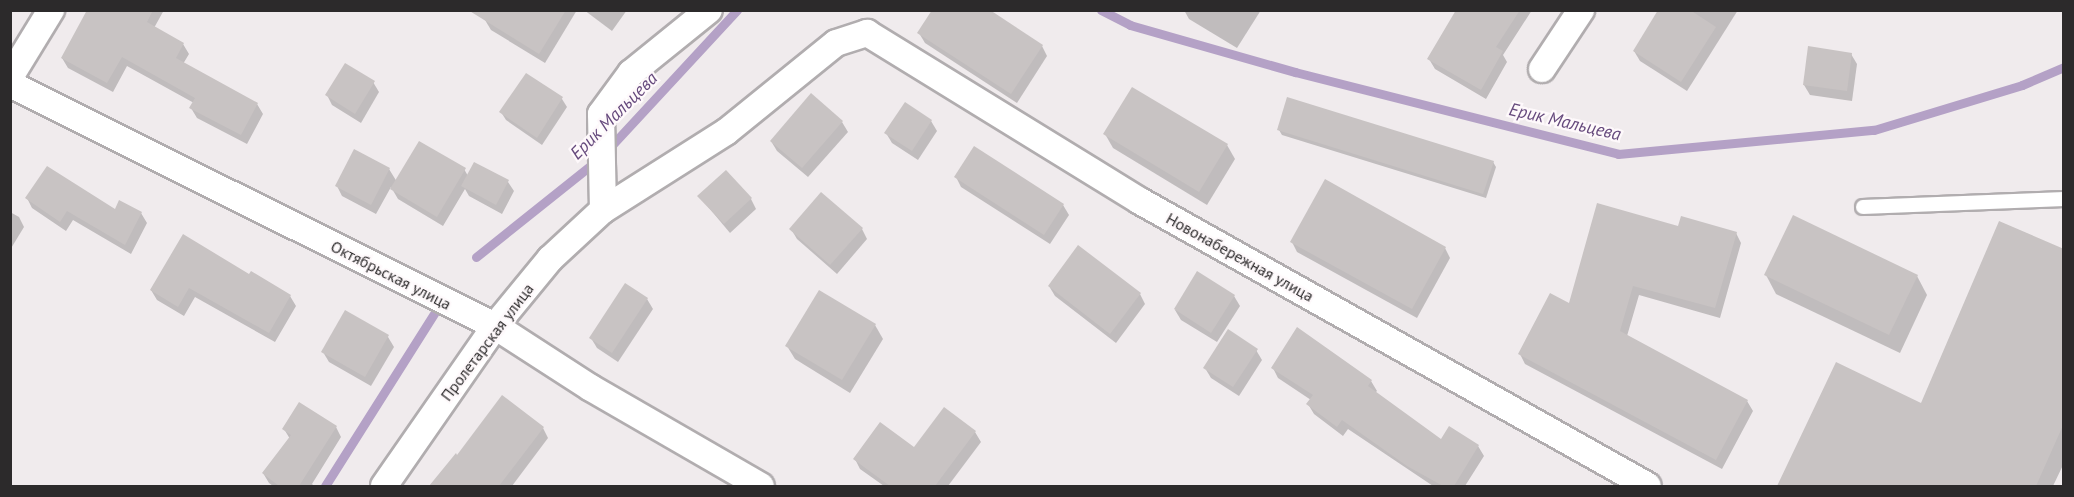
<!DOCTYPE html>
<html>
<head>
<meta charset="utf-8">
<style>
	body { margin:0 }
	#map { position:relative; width:2074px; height:497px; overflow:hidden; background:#f0ebed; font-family:"PT Sans",sans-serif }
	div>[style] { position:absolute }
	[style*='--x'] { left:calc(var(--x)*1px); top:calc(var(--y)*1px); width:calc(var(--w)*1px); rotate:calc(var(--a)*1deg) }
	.shadow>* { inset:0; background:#0003 }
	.stream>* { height:9px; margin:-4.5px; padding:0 4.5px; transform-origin:4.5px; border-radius:4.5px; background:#b4a1c6 }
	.building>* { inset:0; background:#c8c3c3 }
	.roads { filter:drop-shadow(2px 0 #b1adaf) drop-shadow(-2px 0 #b1adaf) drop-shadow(0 2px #b1adaf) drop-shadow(0 -2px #b1adaf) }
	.service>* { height:14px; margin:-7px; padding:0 7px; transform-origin:7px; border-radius:7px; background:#fff }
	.minor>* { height:26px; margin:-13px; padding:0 13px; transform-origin:13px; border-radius:13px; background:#fff }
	span { translate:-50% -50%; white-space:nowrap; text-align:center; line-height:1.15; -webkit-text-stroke:4.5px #fef9fb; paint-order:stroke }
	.street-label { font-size:16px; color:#2c2a2b }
	.water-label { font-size:18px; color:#664a7d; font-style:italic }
	.frame { position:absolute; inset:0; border:12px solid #2c2a2b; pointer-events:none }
</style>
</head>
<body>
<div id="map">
	<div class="shadow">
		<i style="clip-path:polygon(95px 10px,164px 10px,154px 28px,183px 44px,189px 54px,183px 64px,257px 104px,263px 114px,247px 144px,197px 118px,191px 108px,194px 103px,127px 66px,113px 92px,68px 68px,62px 58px)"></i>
		<i style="clip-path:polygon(490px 10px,577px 10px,545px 63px,491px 30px,485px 20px)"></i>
		<i style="clip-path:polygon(584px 10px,627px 10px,612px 31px)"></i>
		<i style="clip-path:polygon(1184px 10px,1261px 10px,1237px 48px,1189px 19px)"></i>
		<i style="clip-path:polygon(1460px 10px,1532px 10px,1503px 55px,1507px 62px,1486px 99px,1435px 69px,1429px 59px)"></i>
		<i style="clip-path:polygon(1662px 10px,1738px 10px,1687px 91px,1640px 61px,1634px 51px)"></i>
		<i style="clip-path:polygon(919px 33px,1042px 46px,1047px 56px,1017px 103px,925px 43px)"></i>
		<i style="clip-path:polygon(1851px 54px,1857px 64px,1852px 101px,1810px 95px,1804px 85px)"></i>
		<i style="clip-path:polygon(527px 75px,562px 99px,567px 107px,542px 145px,506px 120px,501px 112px)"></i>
		<i style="clip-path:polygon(373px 82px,379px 92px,361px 123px,332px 105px,327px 95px)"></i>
		<i style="clip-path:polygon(906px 104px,931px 121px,937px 131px,918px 160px,892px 143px,886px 133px)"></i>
		<i style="clip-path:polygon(842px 122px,848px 132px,808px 177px,777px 151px,771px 141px)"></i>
		<i style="clip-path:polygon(1279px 130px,1493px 162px,1496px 167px,1486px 198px,1282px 135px)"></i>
		<i style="clip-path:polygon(1105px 134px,1227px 145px,1235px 159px,1207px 205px,1113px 148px)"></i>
		<i style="clip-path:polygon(975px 148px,1063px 205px,1069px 215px,1050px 244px,961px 187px,956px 177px)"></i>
		<i style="clip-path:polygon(389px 169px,397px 182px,464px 169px,468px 176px,508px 182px,514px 191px,502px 214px,469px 196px,465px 189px,443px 226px,398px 199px,391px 187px,376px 214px,342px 196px,337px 186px)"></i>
		<i style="clip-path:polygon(699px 196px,751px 199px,756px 209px,730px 233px)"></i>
		<i style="clip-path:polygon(27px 198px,141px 213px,147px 223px,131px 254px,73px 220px,66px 231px,32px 208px)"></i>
		<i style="clip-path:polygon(10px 212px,19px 217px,24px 227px,10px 250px)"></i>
		<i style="clip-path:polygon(1680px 228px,1736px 233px,1741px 243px,1720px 318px,1639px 295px,1627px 336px,1747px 401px,1753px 411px,1722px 469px,1525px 364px,1520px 354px,1570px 305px)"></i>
		<i style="clip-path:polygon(791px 229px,862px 229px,867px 239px,837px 274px,797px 239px)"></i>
		<i style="clip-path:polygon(1292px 242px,1445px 248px,1450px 258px,1417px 318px,1297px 252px)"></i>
		<i style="clip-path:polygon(1766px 275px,1917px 276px,1927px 295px,1900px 353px,1776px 294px)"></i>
		<i style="clip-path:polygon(250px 276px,290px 296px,296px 306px,275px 342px,195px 297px,184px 316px,157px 300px,151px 290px)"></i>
		<i style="clip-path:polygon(1049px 286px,1140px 294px,1145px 304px,1116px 343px,1055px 296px)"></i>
		<i style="clip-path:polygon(1234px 296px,1240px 306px,1217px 342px,1181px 320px,1175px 310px)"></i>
		<i style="clip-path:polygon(2064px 296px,2064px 463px,2053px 486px,1779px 486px,1837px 364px,1921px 405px)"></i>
		<i style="clip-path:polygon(647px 299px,653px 309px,618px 362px,597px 348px,591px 338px)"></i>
		<i style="clip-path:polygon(345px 313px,388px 337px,394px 347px,371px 386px,329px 362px,323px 352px)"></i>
		<i style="clip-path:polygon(875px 325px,883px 339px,850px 393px,795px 359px,787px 346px)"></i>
		<i style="clip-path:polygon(1256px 350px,1262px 360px,1239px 396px,1211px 378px,1205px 368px)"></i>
		<i style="clip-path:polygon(1273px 368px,1371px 381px,1377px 391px,1375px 393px,1441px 441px,1478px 446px,1484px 456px,1465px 486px,1433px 486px,1348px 429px,1343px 436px,1314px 414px,1308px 404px,1311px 400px,1278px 378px)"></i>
		<i style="clip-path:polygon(336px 427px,341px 437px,312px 484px,314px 486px,273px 486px,269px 483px,263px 473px,290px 439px,284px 429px)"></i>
		<i style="clip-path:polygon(543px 428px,548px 438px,512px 486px,431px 486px,437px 479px)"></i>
		<i style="clip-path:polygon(975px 432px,981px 442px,948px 486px,884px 486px,860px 469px,855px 459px,915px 449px)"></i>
	</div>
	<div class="stream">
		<i style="--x:1101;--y:10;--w:33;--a:27"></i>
		<i style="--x:1130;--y:25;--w:172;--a:15.9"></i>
		<i style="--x:1295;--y:72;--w:333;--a:14.2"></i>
		<i style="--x:1618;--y:154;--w:257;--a:-5.4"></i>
		<i style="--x:1874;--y:130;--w:155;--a:-16.9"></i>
		<i style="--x:2022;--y:85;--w:46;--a:-23.2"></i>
		<i style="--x:476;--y:257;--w:159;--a:-38.6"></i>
		<i style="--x:600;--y:158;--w:202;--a:-47.2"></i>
		<i style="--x:325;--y:486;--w:209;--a:-57.7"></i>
	</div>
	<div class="building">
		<i style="clip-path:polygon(87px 10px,153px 10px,147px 22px,184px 43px,176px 58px,258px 103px,241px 135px,189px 108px,195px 98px,122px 57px,107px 83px,61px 58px)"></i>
		<i style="clip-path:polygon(468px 10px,566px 10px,539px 54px)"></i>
		<i style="clip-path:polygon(932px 10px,990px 10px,1043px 45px,1011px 94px,917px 33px)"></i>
		<i style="clip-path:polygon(1456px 10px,1520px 10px,1496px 47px,1503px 51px,1481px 90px,1427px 59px)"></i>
		<i style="clip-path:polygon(1658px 10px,1690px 10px,1716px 27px,1681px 82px,1633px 51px)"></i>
		<i style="clip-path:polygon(1808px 46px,1852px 53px,1847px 91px,1803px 85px)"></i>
		<i style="clip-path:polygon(345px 63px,375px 81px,355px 114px,325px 95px)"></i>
		<i style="clip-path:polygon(526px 73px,563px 97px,537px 138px,499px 112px)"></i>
		<i style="clip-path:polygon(1132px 87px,1228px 144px,1199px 192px,1103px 134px)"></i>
		<i style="clip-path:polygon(811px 93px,843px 121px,802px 168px,770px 141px)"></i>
		<i style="clip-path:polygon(1287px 97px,1494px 161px,1483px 194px,1277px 130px)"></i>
		<i style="clip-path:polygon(905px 102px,932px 120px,912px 151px,884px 133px)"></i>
		<i style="clip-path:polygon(419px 141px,466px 168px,437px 217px,390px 189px)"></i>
		<i style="clip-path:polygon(974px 146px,1064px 204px,1044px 235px,954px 177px)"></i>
		<i style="clip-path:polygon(354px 149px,390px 168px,371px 205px,335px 186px)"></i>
		<i style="clip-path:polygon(474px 162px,509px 180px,496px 205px,461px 186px)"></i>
		<i style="clip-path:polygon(47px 166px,115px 209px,119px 200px,142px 212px,125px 245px,67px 211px,60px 222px,25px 198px)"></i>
		<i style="clip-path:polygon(726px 170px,752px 198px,724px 224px,697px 196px)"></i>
		<i style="clip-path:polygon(1325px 179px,1446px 247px,1412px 309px,1290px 242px)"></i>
		<i style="clip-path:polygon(821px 192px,863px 228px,830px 265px,789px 229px)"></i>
		<i style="clip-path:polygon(1597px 203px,1678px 226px,1681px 216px,1737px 232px,1715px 308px,1633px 286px,1620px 331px,1748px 400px,1716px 460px,1518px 354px,1550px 293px,1569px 303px)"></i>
		<i style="clip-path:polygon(1793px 215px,1918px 275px,1889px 335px,1764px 275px)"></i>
		<i style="clip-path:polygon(1999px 221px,2064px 249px,2064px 423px,2036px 486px,1777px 486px,1836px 362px,1921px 403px)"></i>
		<i style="clip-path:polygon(183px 234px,249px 274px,251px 271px,291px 295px,269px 333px,189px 288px,178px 307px,150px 290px)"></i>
		<i style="clip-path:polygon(1078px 245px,1141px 293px,1110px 334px,1048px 286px)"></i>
		<i style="clip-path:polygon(1197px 271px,1235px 295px,1211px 333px,1174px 309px)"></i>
		<i style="clip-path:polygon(625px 283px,648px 298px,612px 353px,589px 338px)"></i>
		<i style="clip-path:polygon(819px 290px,876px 324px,842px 380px,785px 346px)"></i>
		<i style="clip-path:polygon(345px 310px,389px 335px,365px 377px,321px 352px)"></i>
		<i style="clip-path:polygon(1297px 327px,1372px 380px,1368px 386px,1441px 439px,1449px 426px,1479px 445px,1454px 486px,1443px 486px,1407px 466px,1342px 420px,1337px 427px,1306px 404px,1313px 395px,1271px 368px)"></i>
		<i style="clip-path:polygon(1228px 329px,1258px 349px,1233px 387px,1203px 368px)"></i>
		<i style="clip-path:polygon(502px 395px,544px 427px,499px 486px,429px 486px,456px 453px,457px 455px)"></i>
		<i style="clip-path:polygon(299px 402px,337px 426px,299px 486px,279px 486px,262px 473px,291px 435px,282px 429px)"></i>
		<i style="clip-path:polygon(944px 407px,976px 431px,935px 486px,890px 486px,853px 459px,880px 422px,914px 447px)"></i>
	</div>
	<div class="roads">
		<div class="service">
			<i style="--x:1863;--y:207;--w:201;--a:-2.3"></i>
		</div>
		<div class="minor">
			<i style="--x:1542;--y:69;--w:71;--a:-56.5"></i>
			<i style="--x:10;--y:77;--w:79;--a:-58.5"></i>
			<i style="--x:10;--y:84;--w:542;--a:26.52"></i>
			<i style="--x:495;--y:326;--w:114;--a:32.9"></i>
			<i style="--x:591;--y:388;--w:196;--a:30"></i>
			<i style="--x:603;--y:210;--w:96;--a:-91.2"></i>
			<i style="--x:601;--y:114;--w:51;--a:-53.8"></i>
			<i style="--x:631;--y:73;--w:100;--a:-38.9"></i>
			<i style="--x:384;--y:486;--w:195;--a:-55.2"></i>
			<i style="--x:495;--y:326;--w:87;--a:-50.6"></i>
			<i style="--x:550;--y:259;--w:72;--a:-42.8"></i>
			<i style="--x:603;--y:210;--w:146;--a:-32.4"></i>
			<i style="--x:726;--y:132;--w:141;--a:-39"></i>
			<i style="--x:836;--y:43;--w:33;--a:-18"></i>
			<i style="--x:867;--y:33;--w:321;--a:31.6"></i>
			<i style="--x:1140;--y:201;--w:582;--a:29.29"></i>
		</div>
	</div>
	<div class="street-label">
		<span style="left:1240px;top:257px;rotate:29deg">Новонабережная улица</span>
		<span style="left:391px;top:275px;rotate:27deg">Октябрьская улица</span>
		<span style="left:487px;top:342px;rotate:-53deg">Пролетарская улица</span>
	</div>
	<div class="water-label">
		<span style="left:614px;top:116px;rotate:-45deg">Ерик Мальцева</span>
		<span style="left:1565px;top:122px;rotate:13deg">Ерик Мальцева</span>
	</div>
	<div class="frame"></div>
</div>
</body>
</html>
